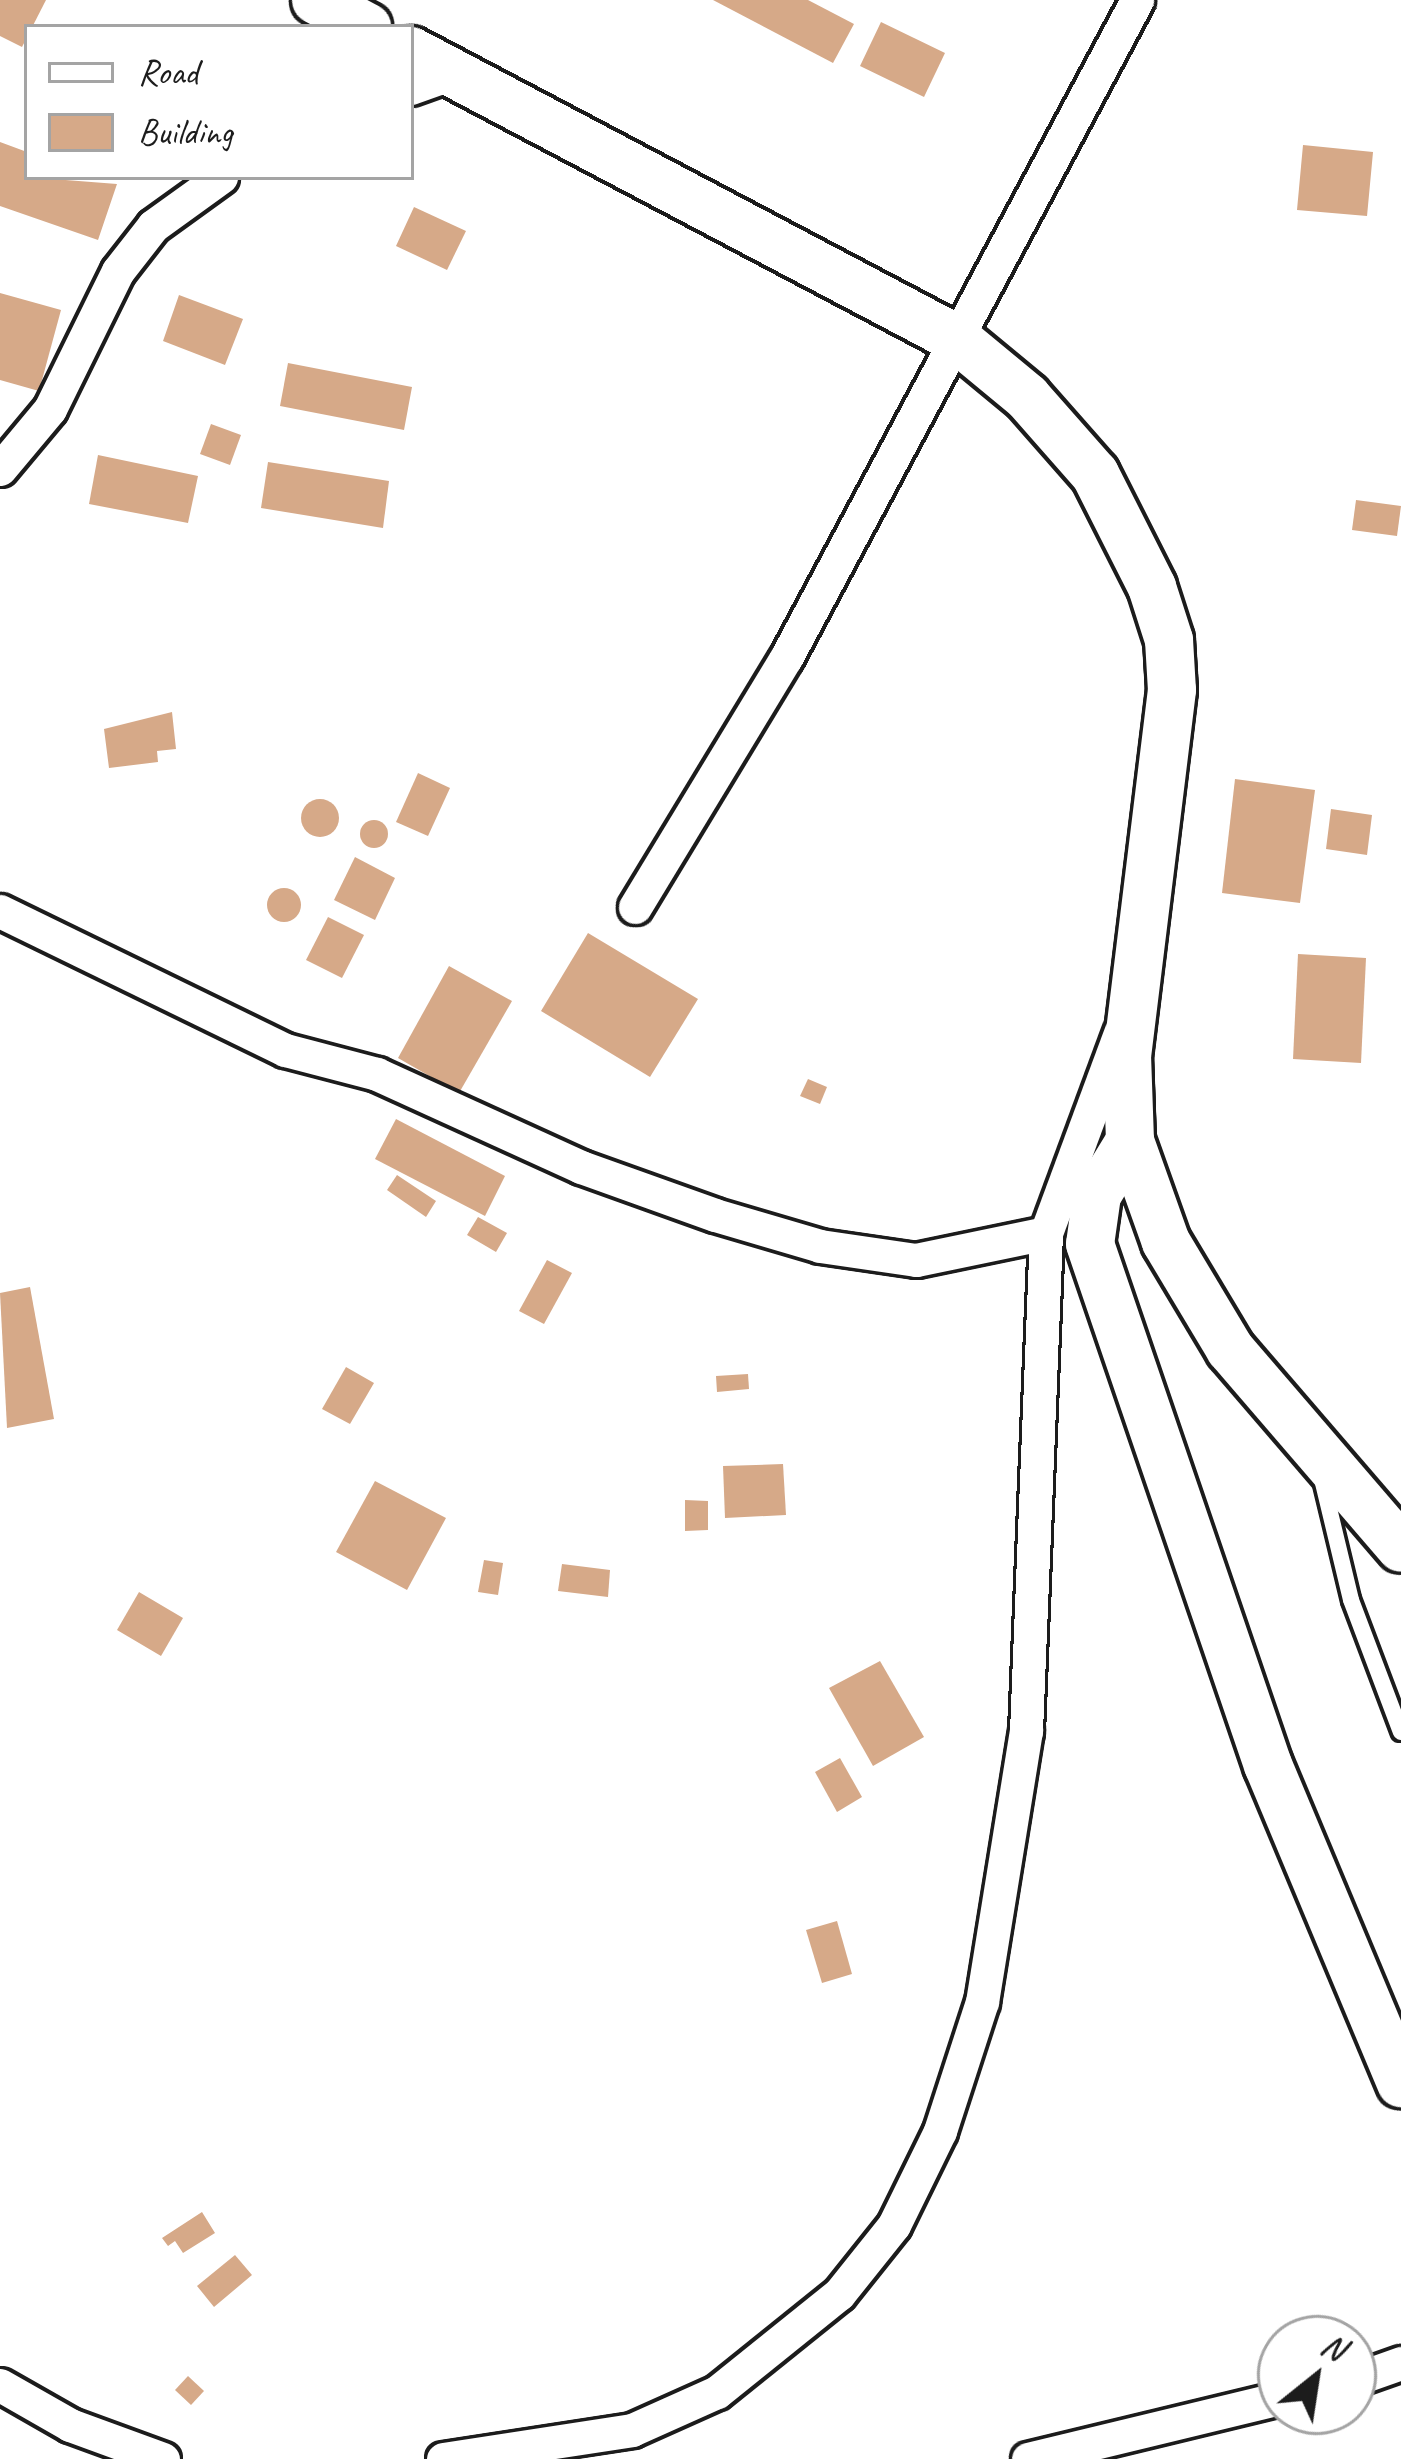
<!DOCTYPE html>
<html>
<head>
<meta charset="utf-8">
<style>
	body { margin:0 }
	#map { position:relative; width:1401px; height:2459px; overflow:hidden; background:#fff; font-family:Caveat,sans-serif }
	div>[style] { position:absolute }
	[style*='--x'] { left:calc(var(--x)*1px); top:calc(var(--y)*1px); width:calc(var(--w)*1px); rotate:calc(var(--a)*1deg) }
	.building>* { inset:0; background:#d6a988 }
	.round { border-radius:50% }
	.roads { filter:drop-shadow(3px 0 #1c1c1c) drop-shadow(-3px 0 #1c1c1c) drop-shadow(0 3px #1c1c1c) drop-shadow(0 -3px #1c1c1c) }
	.lane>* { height:16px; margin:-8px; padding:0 8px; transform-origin:8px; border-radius:8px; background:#fff }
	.street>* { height:33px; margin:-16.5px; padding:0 16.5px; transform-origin:16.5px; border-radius:16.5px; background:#fff }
	.secondary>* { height:48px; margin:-24px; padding:0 24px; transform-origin:24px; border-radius:24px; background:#fff }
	span { translate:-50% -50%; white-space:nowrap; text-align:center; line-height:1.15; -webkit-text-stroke:9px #fff; paint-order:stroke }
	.legend { position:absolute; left:24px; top:24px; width:390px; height:156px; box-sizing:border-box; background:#fff; border:3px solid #a4a4a4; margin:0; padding:15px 21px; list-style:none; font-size:36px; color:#1c1c1c }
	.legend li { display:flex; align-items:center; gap:24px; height:60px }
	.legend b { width:60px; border:3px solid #a4a4a4 }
	.north { position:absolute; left:1257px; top:2315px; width:120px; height:120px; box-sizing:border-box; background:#fff; border:3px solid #a4a4a4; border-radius:50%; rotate:30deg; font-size:33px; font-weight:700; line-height:48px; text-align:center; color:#1c1c1c }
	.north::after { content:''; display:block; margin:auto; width:42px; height:54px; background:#1c1c1c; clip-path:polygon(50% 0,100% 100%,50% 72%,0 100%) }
</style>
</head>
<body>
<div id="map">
	<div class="building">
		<i style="clip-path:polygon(0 0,46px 0,22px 47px,0 36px)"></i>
		<i style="clip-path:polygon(713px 0,808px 0,854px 24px,833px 63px)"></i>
		<i style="clip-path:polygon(881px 22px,945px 53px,924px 97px,860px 66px)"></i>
		<i style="clip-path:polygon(0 142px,27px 152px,27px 177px,117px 184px,98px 240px,0 206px)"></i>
		<i style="clip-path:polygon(1303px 145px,1373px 152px,1367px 216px,1297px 210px)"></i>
		<i style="clip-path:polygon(414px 207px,466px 231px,447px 270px,396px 246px)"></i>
		<i style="clip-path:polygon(0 293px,61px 310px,39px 391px,0 380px)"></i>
		<i style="clip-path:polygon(179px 295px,243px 319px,225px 365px,163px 341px)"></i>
		<i style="clip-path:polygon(288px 363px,412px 387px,404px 430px,280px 406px)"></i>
		<i style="clip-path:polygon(211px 424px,241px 435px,230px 465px,200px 454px)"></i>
		<i style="clip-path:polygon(98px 455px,198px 476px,188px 523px,89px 504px)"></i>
		<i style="clip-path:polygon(268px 462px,389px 481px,383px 528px,261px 508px)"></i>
		<i style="clip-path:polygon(1356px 500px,1401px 506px,1397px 536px,1352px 530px)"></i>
		<i style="clip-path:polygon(172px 712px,176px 749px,157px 751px,158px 762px,109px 768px,104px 729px)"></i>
		<i style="clip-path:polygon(418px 773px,450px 788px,428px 836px,396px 822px)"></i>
		<i style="clip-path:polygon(1235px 779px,1315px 790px,1300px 903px,1222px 893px)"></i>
		<i class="round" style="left:301px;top:799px;width:38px;height:38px"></i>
		<i style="clip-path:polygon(1331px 809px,1372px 815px,1367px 855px,1326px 849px)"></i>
		<i class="round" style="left:360px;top:820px;width:28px;height:28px"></i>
		<i style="clip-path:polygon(355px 857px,395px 878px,375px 920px,334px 900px)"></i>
		<i class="round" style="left:267px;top:888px;width:34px;height:34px"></i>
		<i style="clip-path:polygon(328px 917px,364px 935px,342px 978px,306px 960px)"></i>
		<i style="clip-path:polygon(588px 933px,698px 999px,650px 1077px,541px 1011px)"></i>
		<i style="clip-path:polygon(1298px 954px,1366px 958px,1361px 1063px,1293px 1059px)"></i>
		<i style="clip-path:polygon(449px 966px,512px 1001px,459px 1093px,398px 1058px)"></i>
		<i style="clip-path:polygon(808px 1079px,827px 1087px,820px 1104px,800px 1096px)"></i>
		<i style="clip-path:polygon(396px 1119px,505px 1176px,485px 1216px,375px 1159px)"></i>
		<i style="clip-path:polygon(397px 1175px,436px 1201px,426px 1217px,387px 1190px)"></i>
		<i style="clip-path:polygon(478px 1217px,507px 1233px,496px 1252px,467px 1235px)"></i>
		<i style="clip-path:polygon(547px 1260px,572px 1273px,544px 1324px,519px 1311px)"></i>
		<i style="clip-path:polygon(30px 1287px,54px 1419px,7px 1428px,0 1293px)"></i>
		<i style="clip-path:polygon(346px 1367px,374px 1383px,350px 1424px,322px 1409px)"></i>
		<i style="clip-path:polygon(748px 1374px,749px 1389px,717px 1392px,716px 1376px)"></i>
		<i style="clip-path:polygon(783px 1464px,786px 1515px,725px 1518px,723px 1466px)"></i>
		<i style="clip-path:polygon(375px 1481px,446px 1518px,407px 1590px,336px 1552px)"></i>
		<i style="clip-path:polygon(685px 1500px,708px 1501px,708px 1530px,685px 1531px)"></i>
		<i style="clip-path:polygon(484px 1560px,503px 1563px,498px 1595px,478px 1592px)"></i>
		<i style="clip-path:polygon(562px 1564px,610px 1570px,608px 1597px,558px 1591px)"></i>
		<i style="clip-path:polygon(139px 1592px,183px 1618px,161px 1656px,117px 1630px)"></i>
		<i style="clip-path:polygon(880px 1661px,924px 1737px,873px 1766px,829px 1688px)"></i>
		<i style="clip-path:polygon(840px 1758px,862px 1797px,837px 1812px,815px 1772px)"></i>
		<i style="clip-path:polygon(837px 1921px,852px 1974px,822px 1983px,806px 1930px)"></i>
		<i style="clip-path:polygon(202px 2212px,215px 2233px,183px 2253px,175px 2241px,168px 2246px,162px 2238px)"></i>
		<i style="clip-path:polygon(235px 2255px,252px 2275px,214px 2307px,197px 2286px)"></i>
		<i style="clip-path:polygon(188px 2376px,204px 2391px,191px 2405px,175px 2390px)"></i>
	</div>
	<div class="roads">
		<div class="lane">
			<i style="--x:1322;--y:1479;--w:124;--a:76.5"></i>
			<i style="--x:1351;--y:1600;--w:141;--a:69.3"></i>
		</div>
		<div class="street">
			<i style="--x:411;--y:88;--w:45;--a:-19.7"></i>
			<i style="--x:0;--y:469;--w:78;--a:-50.2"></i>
			<i style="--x:50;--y:409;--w:154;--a:-63.8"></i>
			<i style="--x:118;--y:271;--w:57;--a:-52.1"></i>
			<i style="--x:153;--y:226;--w:84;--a:-35.8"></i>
			<i style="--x:635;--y:907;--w:291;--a:-58.8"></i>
			<i style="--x:786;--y:658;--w:746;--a:-61.92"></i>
			<i style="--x:0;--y:911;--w:317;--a:26"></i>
			<i style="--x:285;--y:1050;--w:95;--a:14.6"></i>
			<i style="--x:377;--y:1074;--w:224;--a:24.5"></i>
			<i style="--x:581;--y:1167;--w:142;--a:19.7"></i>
			<i style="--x:715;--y:1215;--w:109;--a:16.4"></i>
			<i style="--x:820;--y:1246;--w:97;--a:8.3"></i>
			<i style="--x:916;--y:1260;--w:133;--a:-11.7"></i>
			<i style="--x:1353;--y:2380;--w:51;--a:-19.5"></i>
			<i style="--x:0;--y:2385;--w:81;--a:29.7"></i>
			<i style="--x:70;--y:2425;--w:99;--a:20.1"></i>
			<i style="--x:443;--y:2459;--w:191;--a:-8.7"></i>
			<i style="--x:632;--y:2430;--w:93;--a:-24.1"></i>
			<i style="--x:717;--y:2392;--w:156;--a:-38.8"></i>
			<i style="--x:839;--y:2294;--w:88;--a:-51.4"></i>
			<i style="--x:894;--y:2225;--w:105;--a:-63.9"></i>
			<i style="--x:940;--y:2131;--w:136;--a:-72"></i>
			<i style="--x:982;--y:2002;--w:275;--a:-80.8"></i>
			<i style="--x:1026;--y:1731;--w:498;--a:-87.7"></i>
			<i style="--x:1046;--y:1233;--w:213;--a:-69.7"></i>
			<i style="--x:1028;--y:2459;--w:260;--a:-13.6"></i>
		</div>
		<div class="secondary">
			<i style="--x:316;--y:0;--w:58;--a:27.9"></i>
			<i style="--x:411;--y:51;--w:617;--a:27.81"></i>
			<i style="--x:957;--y:339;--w:91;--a:39.6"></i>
			<i style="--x:1027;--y:397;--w:103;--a:48.6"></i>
			<i style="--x:1095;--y:474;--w:127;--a:63.2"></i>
			<i style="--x:1152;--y:587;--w:56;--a:72.2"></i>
			<i style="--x:1169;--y:640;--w:50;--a:86.6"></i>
			<i style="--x:1172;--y:690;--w:368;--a:97"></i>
			<i style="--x:1127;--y:1055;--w:86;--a:88"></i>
			<i style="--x:1130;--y:1141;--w:107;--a:70.4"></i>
			<i style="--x:1166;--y:1242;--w:125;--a:59.1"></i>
			<i style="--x:1230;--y:1349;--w:262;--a:49.3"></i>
			<i style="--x:1130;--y:1141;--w:63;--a:121.4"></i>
			<i style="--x:1097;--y:1195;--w:49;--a:98.1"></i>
			<i style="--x:1090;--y:1244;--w:551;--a:71.14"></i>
			<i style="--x:1268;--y:1765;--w:345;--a:67.3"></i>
		</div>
	</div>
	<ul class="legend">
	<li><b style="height:15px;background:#fff"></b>Road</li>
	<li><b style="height:33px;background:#d6a988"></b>Building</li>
	</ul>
	<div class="north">N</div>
</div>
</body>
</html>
